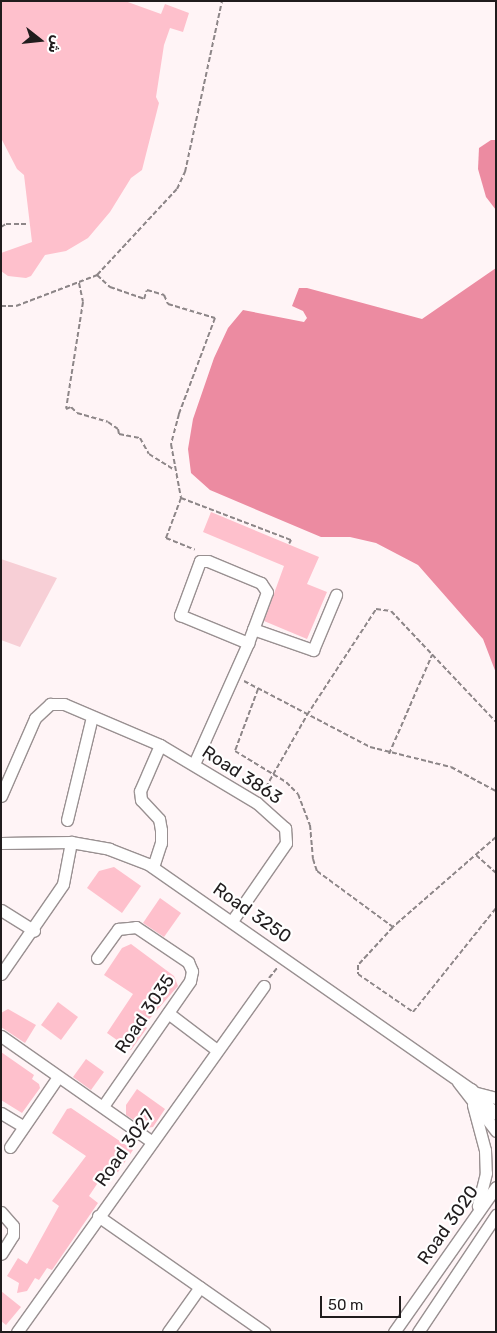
<!DOCTYPE html>
<html>
<head>
<meta charset="utf-8">
<style>
	body { margin:0 }
	#map { position:relative; width:497px; height:1333px; overflow:hidden; background:#fff4f6; font-family:Rubik,Cairo,sans-serif }
	div>[style] { position:absolute }
	[style*='--x'] { left:calc(var(--x)*1px); top:calc(var(--y)*1px); width:calc(var(--w)*1px); rotate:calc(var(--a)*1deg) }
	.green>* { inset:0; background:#f7cfd6 }
	.water>* { inset:0; background:#ec8ba1 }
	.building>* { inset:0; background:#fec0cc }
	.path>* { height:2px; margin-top:-1px; transform-origin:0; background:repeating-linear-gradient(90deg,#8d8688 0 5px,transparent 0 7.5px) }
	.roads { filter:drop-shadow(1px 0 #999091) drop-shadow(-1px 0 #999091) drop-shadow(0 1px #999091) drop-shadow(0 -1px #999091) }
	.minor>* { height:11px; margin:-5.5px; padding:0 5.5px; transform-origin:5.5px; border-radius:5.5px; background:#fff }
	span { translate:-50% -50%; white-space:nowrap; text-align:center; line-height:1.15; -webkit-text-stroke:4.5px #fff; paint-order:stroke }
	.street-label { font-size:18px; color:#201c1d }
	.frame { position:absolute; inset:0; border:2px solid #201c1d; pointer-events:none }
	.north { position:absolute; left:15px; top:15px; width:50px; height:50px; -webkit-text-stroke:4px #fff; paint-order:stroke; rotate:106deg; font-size:14px; font-weight:700; line-height:20px; text-align:center; color:#201c1d }
	.north::after { content:''; display:block; margin:auto; width:18px; height:22px; background:#201c1d; clip-path:polygon(50% 0,100% 100%,50% 72%,0 100%) }
	.scale { position:absolute; left:320px; top:1296px; width:81px; height:22px; box-sizing:border-box; border:2px solid #201c1d; border-top:0; padding-left:6px; font-size:15px; line-height:18px; white-space:nowrap; color:#201c1d; -webkit-text-stroke:4px #fff; paint-order:stroke }
</style>
</head>
<body>
<div id="map">
	<div class="green">
		<i style="clip-path:polygon(1px 559px,57px 578px,20px 647px,1px 640px)"></i>
	</div>
	<div class="water">
		<i style="clip-path:polygon(491px 140px,496px 140px,496px 210px,486px 197px,478px 169px,479px 148px)"></i>
		<i style="clip-path:polygon(496px 268px,496px 673px,483px 639px,418px 565px,376px 543px,350px 537px,321px 537px,210px 490px,191px 473px,188px 449px,193px 419px,214px 358px,228px 328px,243px 310px,304px 322px,307px 318px,303px 311px,292px 306px,299px 288px,307px 288px,422px 319px)"></i>
	</div>
	<div class="building">
		<i style="clip-path:polygon(1px 1px,125px 1px,161px 14px,165px 4px,189px 13px,183px 32px,170px 28px,164px 45px,156px 97px,159px 103px,142px 170px,131px 178px,110px 212px,88px 238px,66px 251px,45px 255px,31px 276px,26px 278px,8px 276px,1px 271px,1px 253px,32px 242px,24px 175px,17px 169px,1px 138px)"></i>
		<i style="clip-path:polygon(211px 512px,319px 557px,307px 584px,327px 592px,307px 639px,264px 621px,284px 566px,203px 532px)"></i>
		<i style="clip-path:polygon(114px 867px,141px 886px,122px 913px,87px 888px,99px 871px)"></i>
		<i style="clip-path:polygon(160px 898px,181px 913px,164px 937px,143px 923px)"></i>
		<i style="clip-path:polygon(131px 944px,174px 976px,178px 986px,144px 1025px,147px 1028px,131px 1050px,107px 1033px,133px 994px,104px 975px,122px 948px)"></i>
		<i style="clip-path:polygon(58px 1002px,78px 1017px,61px 1040px,41px 1025px)"></i>
		<i style="clip-path:polygon(8px 1009px,36px 1025px,25px 1043px,1px 1027px,1px 1013px)"></i>
		<i style="clip-path:polygon(1px 1052px,34px 1075px,32px 1079px,39px 1084px,40px 1088px,22px 1113px,1px 1100px)"></i>
		<i style="clip-path:polygon(86px 1059px,104px 1072px,91px 1090px,73px 1077px)"></i>
		<i style="clip-path:polygon(137px 1089px,165px 1109px,153px 1127px,146px 1128px,126px 1115px,126px 1105px)"></i>
		<i style="clip-path:polygon(71px 1108px,133px 1150px,118px 1172px,109px 1166px,89px 1196px,98px 1203px,52px 1270px,47px 1268px,39px 1280px,35px 1278px,27px 1291px,17px 1293px,19px 1283px,7px 1276px,18px 1258px,27px 1264px,59px 1206px,52px 1201px,86px 1156px,52px 1133px,67px 1109px)"></i>
		<i style="clip-path:polygon(1px 1291px,21px 1307px,6px 1325px,1px 1321px)"></i>
	</div>
	<div class="path">
		<i style="--x:1;--y:227;--w:6;--a:-31"></i>
		<i style="--x:6;--y:224;--w:23;--a:0"></i>
		<i style="--x:97;--y:275;--w:18;--a:43"></i>
		<i style="--x:110;--y:287;--w:36;--a:19"></i>
		<i style="--x:144;--y:299;--w:9;--a:-72"></i>
		<i style="--x:147;--y:290;--w:18;--a:16"></i>
		<i style="--x:164;--y:295;--w:10;--a:66"></i>
		<i style="--x:168;--y:304;--w:49;--a:16.6"></i>
		<i style="--x:215;--y:318;--w:103;--a:110.6"></i>
		<i style="--x:179;--y:414;--w:31;--a:105"></i>
		<i style="--x:171;--y:444;--w:55;--a:79.5"></i>
		<i style="--x:181;--y:498;--w:118;--a:20.9"></i>
		<i style="--x:291;--y:540;--w:4;--a:117"></i>
		<i style="--x:79;--y:283;--w:19;--a:78"></i>
		<i style="--x:83;--y:302;--w:108;--a:99"></i>
		<i style="--x:66;--y:409;--w:5;--a:-22"></i>
		<i style="--x:71;--y:407;--w:8;--a:45"></i>
		<i style="--x:77;--y:413;--w:32;--a:16"></i>
		<i style="--x:108;--y:422;--w:12;--a:35"></i>
		<i style="--x:118;--y:429;--w:5;--a:79"></i>
		<i style="--x:119;--y:434;--w:21;--a:11"></i>
		<i style="--x:140;--y:438;--w:18;--a:61"></i>
		<i style="--x:149;--y:454;--w:28;--a:32"></i>
		<i style="--x:1;--y:306;--w:15;--a:0"></i>
		<i style="--x:16;--y:306;--w:87;--a:-20.9"></i>
		<i style="--x:97;--y:275;--w:117;--a:-47.1"></i>
		<i style="--x:177;--y:189;--w:19;--a:-65"></i>
		<i style="--x:185;--y:172;--w:175;--a:-77.8"></i>
		<i style="--x:181;--y:498;--w:43;--a:110.6"></i>
		<i style="--x:166;--y:538;--w:31;--a:22"></i>
		<i style="--x:244;--y:681;--w:142;--a:27.6"></i>
		<i style="--x:370;--y:747;--w:83;--a:13.9"></i>
		<i style="--x:451;--y:767;--w:51;--a:28.1"></i>
		<i style="--x:258;--y:689;--w:66;--a:110.4"></i>
		<i style="--x:235;--y:751;--w:60;--a:31.3"></i>
		<i style="--x:286;--y:782;--w:17;--a:45"></i>
		<i style="--x:298;--y:794;--w:33;--a:69"></i>
		<i style="--x:310;--y:825;--w:34;--a:85"></i>
		<i style="--x:313;--y:859;--w:13;--a:72"></i>
		<i style="--x:317;--y:871;--w:94;--a:36.4"></i>
		<i style="--x:389;--y:754;--w:108;--a:-66.5"></i>
		<i style="--x:262;--y:794;--w:91;--a:-60.3"></i>
		<i style="--x:307;--y:715;--w:126;--a:-56.9"></i>
		<i style="--x:376;--y:609;--w:15;--a:8"></i>
		<i style="--x:391;--y:611;--w:153;--a:46.6"></i>
		<i style="--x:496;--y:837;--w:137;--a:138.9"></i>
		<i style="--x:393;--y:927;--w:52;--a:132.6"></i>
		<i style="--x:358;--y:965;--w:9;--a:90"></i>
		<i style="--x:358;--y:974;--w:67;--a:34.6"></i>
		<i style="--x:413;--y:1012;--w:133;--a:-51.4"></i>
		<i style="--x:476;--y:855;--w:27;--a:42"></i>
		<i style="--x:269;--y:978;--w:13;--a:-51"></i>
	</div>
	<div class="roads">
		<div class="minor">
			<i style="--x:253;--y:629;--w:64;--a:19.3"></i>
			<i style="--x:313;--y:650;--w:60;--a:-67.3"></i>
			<i style="--x:194;--y:764;--w:133;--a:-65.9"></i>
			<i style="--x:248;--y:643;--w:54;--a:-69.6"></i>
			<i style="--x:267;--y:592;--w:11;--a:-124"></i>
			<i style="--x:261;--y:583;--w:57;--a:-157.5"></i>
			<i style="--x:208;--y:561;--w:8;--a:180"></i>
			<i style="--x:200;--y:561;--w:58;--a:110.3"></i>
			<i style="--x:180;--y:615;--w:74;--a:22.4"></i>
			<i style="--x:1;--y:796;--w:85;--a:-66.4"></i>
			<i style="--x:35;--y:718;--w:21;--a:-43"></i>
			<i style="--x:50;--y:704;--w:14;--a:0"></i>
			<i style="--x:64;--y:704;--w:104;--a:23.1"></i>
			<i style="--x:160;--y:745;--w:113;--a:30.9"></i>
			<i style="--x:257;--y:803;--w:38;--a:42"></i>
			<i style="--x:285;--y:828;--w:15;--a:86"></i>
			<i style="--x:286;--y:843;--w:95;--a:124.7"></i>
			<i style="--x:67;--y:820;--w:106;--a:-76.4"></i>
			<i style="--x:1;--y:843;--w:70;--a:-0.8"></i>
			<i style="--x:71;--y:842;--w:39;--a:10"></i>
			<i style="--x:109;--y:849;--w:42;--a:21"></i>
			<i style="--x:148;--y:864;--w:394;--a:34.9"></i>
			<i style="--x:471;--y:1089;--w:35;--a:45"></i>
			<i style="--x:153;--y:867;--w:25;--a:-72"></i>
			<i style="--x:161;--y:843;--w:13;--a:-90"></i>
			<i style="--x:161;--y:830;--w:11;--a:-100"></i>
			<i style="--x:159;--y:819;--w:26;--a:-133"></i>
			<i style="--x:141;--y:800;--w:9;--a:-96"></i>
			<i style="--x:140;--y:791;--w:50;--a:-66.5"></i>
			<i style="--x:1;--y:910;--w:39;--a:32"></i>
			<i style="--x:97;--y:958;--w:36;--a:-54"></i>
			<i style="--x:118;--y:929;--w:18;--a:-6"></i>
			<i style="--x:136;--y:927;--w:63;--a:33.9"></i>
			<i style="--x:188;--y:962;--w:10;--a:66"></i>
			<i style="--x:192;--y:971;--w:10;--a:101"></i>
			<i style="--x:190;--y:981;--w:152;--a:124.8"></i>
			<i style="--x:1;--y:974;--w:109;--a:-55.4"></i>
			<i style="--x:63;--y:884;--w:43;--a:-79.2"></i>
			<i style="--x:168;--y:1013;--w:61;--a:37.1"></i>
			<i style="--x:1;--y:1036;--w:183;--a:35"></i>
			<i style="--x:458;--y:1082;--w:62;--a:52.2"></i>
			<i style="--x:477;--y:1093;--w:20;--a:15"></i>
			<i style="--x:473;--y:1105;--w:47;--a:75.1"></i>
			<i style="--x:485;--y:1150;--w:23;--a:88"></i>
			<i style="--x:486;--y:1173;--w:34;--a:104"></i>
			<i style="--x:1;--y:1113;--w:26;--a:31"></i>
			<i style="--x:10;--y:1147;--w:85;--a:-55.6"></i>
			<i style="--x:1;--y:1212;--w:18;--a:49"></i>
			<i style="--x:13;--y:1226;--w:9;--a:90"></i>
			<i style="--x:13;--y:1235;--w:22;--a:122"></i>
			<i style="--x:98;--y:1216;--w:203;--a:34.9"></i>
			<i style="--x:17;--y:1332;--w:425;--a:-54.5"></i>
			<i style="--x:168;--y:1332;--w:55;--a:-54.6"></i>
			<i style="--x:394;--y:1332;--w:177;--a:-54.9"></i>
			<i style="--x:418;--y:1332;--w:141;--a:-56.3"></i>
		</div>
	</div>
	<div class="street-label">
		<span style="left:242px;top:775px;rotate:33deg">Road 3863</span>
		<span style="left:252px;top:913px;rotate:35deg">Road 3250</span>
		<span style="left:145px;top:1014px;rotate:-56deg">Road 3035</span>
		<span style="left:125px;top:1148px;rotate:-55deg">Road 3027</span>
		<span style="left:448px;top:1225px;rotate:-55deg">Road 3020</span>
	</div>
	<div class="frame"></div>
	<div class="north">ش</div>
	<div class="scale">50 m</div>
</div>
</body>
</html>
